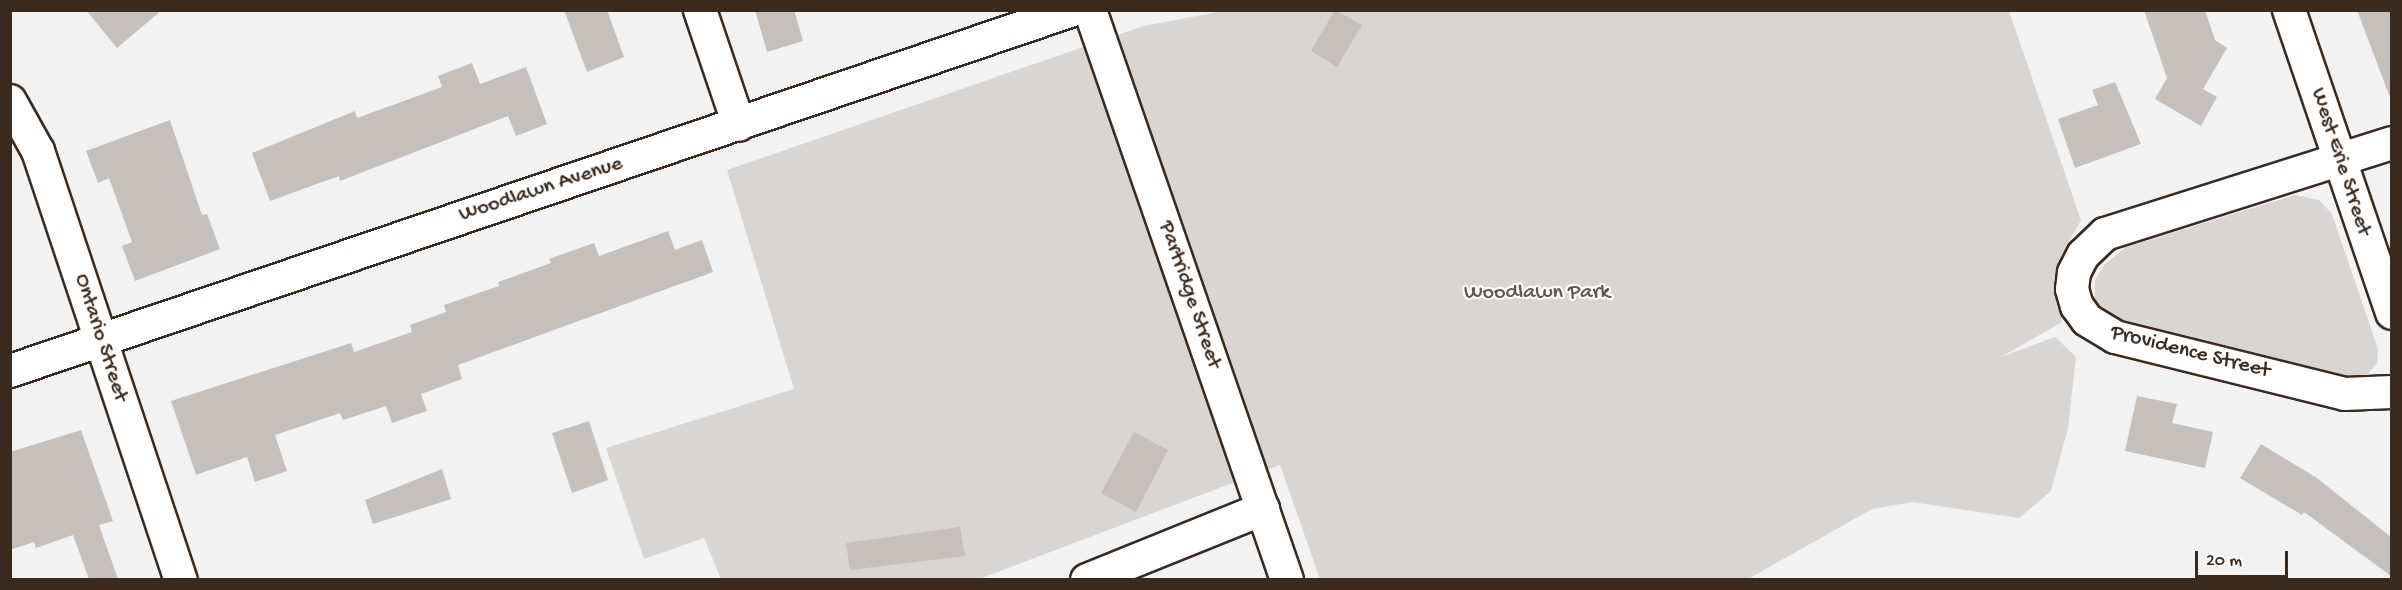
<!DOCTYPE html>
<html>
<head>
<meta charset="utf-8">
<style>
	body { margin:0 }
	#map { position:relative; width:2402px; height:590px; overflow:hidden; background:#f3f2f2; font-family:"Gochi Hand",sans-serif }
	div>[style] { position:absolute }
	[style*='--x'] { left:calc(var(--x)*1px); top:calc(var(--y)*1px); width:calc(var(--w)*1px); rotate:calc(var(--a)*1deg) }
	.green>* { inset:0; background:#d8d5d2 }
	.building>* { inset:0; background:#c6c0bd }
	.roads { filter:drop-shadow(2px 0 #3b2a1e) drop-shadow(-2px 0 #3b2a1e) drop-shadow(0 2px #3b2a1e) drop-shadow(0 -2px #3b2a1e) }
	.minor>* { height:32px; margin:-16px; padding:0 16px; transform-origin:16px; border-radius:16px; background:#fff }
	span { translate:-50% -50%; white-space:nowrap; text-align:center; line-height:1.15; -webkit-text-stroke:4.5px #fff; paint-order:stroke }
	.street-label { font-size:22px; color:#3b2a1e }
	.park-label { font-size:22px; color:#62554b }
	.frame { position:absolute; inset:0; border:12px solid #3b2a1e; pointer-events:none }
	.scale { position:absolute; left:2195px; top:551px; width:93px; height:27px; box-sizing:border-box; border:3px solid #3b2a1e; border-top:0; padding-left:8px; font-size:18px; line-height:21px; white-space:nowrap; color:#3b2a1e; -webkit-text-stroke:4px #fff; paint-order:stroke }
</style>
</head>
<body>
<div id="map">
	<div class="green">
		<i style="clip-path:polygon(1223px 11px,2009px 11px,2081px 220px,2061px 256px,2057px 285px,2062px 322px,2001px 357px,2055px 337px,2076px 357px,2068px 428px,2051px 491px,2019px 518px,1912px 502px,1872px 509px,1748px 579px,1320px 579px,1280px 465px,979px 579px,721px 579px,704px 538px,644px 559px,606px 448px,794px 389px,727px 170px,1144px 26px)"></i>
		<i style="clip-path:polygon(2295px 195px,2319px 200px,2332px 214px,2378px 349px,2377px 363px,2368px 374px,2345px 377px,2133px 326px,2116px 321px,2102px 311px,2095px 300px,2095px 280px,2105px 264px,2126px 247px)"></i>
	</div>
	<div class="building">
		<i style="clip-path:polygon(86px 10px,162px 10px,117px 48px)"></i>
		<i style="clip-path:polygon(564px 10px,607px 10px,624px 57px,587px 72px)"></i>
		<i style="clip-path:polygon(755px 10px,794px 10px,803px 41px,767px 52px)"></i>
		<i style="clip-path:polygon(1335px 10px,1362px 25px,1337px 67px,1311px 51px)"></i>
		<i style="clip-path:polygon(2144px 10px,2205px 10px,2215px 40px,2227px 48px,2203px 89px,2217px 97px,2201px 126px,2155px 99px,2167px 78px)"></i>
		<i style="clip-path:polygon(2357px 10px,2391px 10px,2391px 95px,2389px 95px)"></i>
		<i style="clip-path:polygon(472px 63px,480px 84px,526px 67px,547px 124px,516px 136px,508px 116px,340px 181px,339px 176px,270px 201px,252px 153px,355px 111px,357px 118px,442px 87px,438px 76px)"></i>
		<i style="clip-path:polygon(2115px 82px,2141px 144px,2075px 168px,2058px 119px,2098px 105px,2092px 90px)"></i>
		<i style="clip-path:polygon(170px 120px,202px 215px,207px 214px,220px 249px,135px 281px,122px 246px,132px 242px,109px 178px,98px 183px,86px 151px)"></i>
		<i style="clip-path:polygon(668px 231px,675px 250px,702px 240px,713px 272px,458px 365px,462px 379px,421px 394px,427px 411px,392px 423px,386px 406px,343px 420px,340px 413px,275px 435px,287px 471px,255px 482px,247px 457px,196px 475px,171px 401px,351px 343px,354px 352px,412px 332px,410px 325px,446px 312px,444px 305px,499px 286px,498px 282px,551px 263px,549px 259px,594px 243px,599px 256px)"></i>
		<i style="clip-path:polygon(2137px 396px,2177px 404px,2172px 423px,2213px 432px,2205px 468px,2125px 451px)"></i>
		<i style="clip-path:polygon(589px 421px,608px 480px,572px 493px,552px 433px)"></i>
		<i style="clip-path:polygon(81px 430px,113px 521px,99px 525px,118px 579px,89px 579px,73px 535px,36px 548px,34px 542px,10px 550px,10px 452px)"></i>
		<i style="clip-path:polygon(1134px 432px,1168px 450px,1136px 512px,1101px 493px)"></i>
		<i style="clip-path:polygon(2261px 444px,2317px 478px,2391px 537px,2391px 576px,2304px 512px,2302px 515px,2240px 478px)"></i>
		<i style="clip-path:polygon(442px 469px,451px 499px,373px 524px,365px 500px)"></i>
		<i style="clip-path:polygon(960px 527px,965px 556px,850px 570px,846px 543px)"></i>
	</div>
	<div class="roads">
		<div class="minor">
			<i style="--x:700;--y:10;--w:121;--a:71.3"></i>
			<i style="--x:1090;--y:10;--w:603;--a:70.93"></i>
			<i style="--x:2289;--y:10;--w:320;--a:71.2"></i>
			<i style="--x:10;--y:101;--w:57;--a:60.8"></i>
			<i style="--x:38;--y:151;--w:452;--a:71.6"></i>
			<i style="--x:2392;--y:143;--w:301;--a:162.4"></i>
			<i style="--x:2105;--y:234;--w:30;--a:136"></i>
			<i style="--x:2083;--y:255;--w:20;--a:117"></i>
			<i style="--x:2074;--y:273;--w:16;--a:97"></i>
			<i style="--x:2072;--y:289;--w:18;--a:74"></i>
			<i style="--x:2077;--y:306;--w:17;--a:54"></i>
			<i style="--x:2087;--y:320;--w:33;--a:31"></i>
			<i style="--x:2115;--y:337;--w:237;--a:13.9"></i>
			<i style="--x:2345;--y:394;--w:47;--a:-2.4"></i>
			<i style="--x:10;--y:371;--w:1123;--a:-18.76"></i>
			<i style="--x:1087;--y:580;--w:190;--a:-22"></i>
		</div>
	</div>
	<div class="street-label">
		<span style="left:2340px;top:162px;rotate:72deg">West Erie Street</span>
		<span style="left:541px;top:190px;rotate:-18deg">Woodlawn Avenue</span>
		<span style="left:1189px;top:295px;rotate:71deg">Partridge Street</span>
		<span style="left:100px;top:338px;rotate:72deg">Ontario Street</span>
		<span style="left:2190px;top:353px;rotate:14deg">Providence Street</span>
	</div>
	<div class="park-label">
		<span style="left:1537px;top:294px">Woodlawn Park</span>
	</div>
	<div class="frame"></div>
	<div class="scale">20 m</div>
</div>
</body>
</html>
